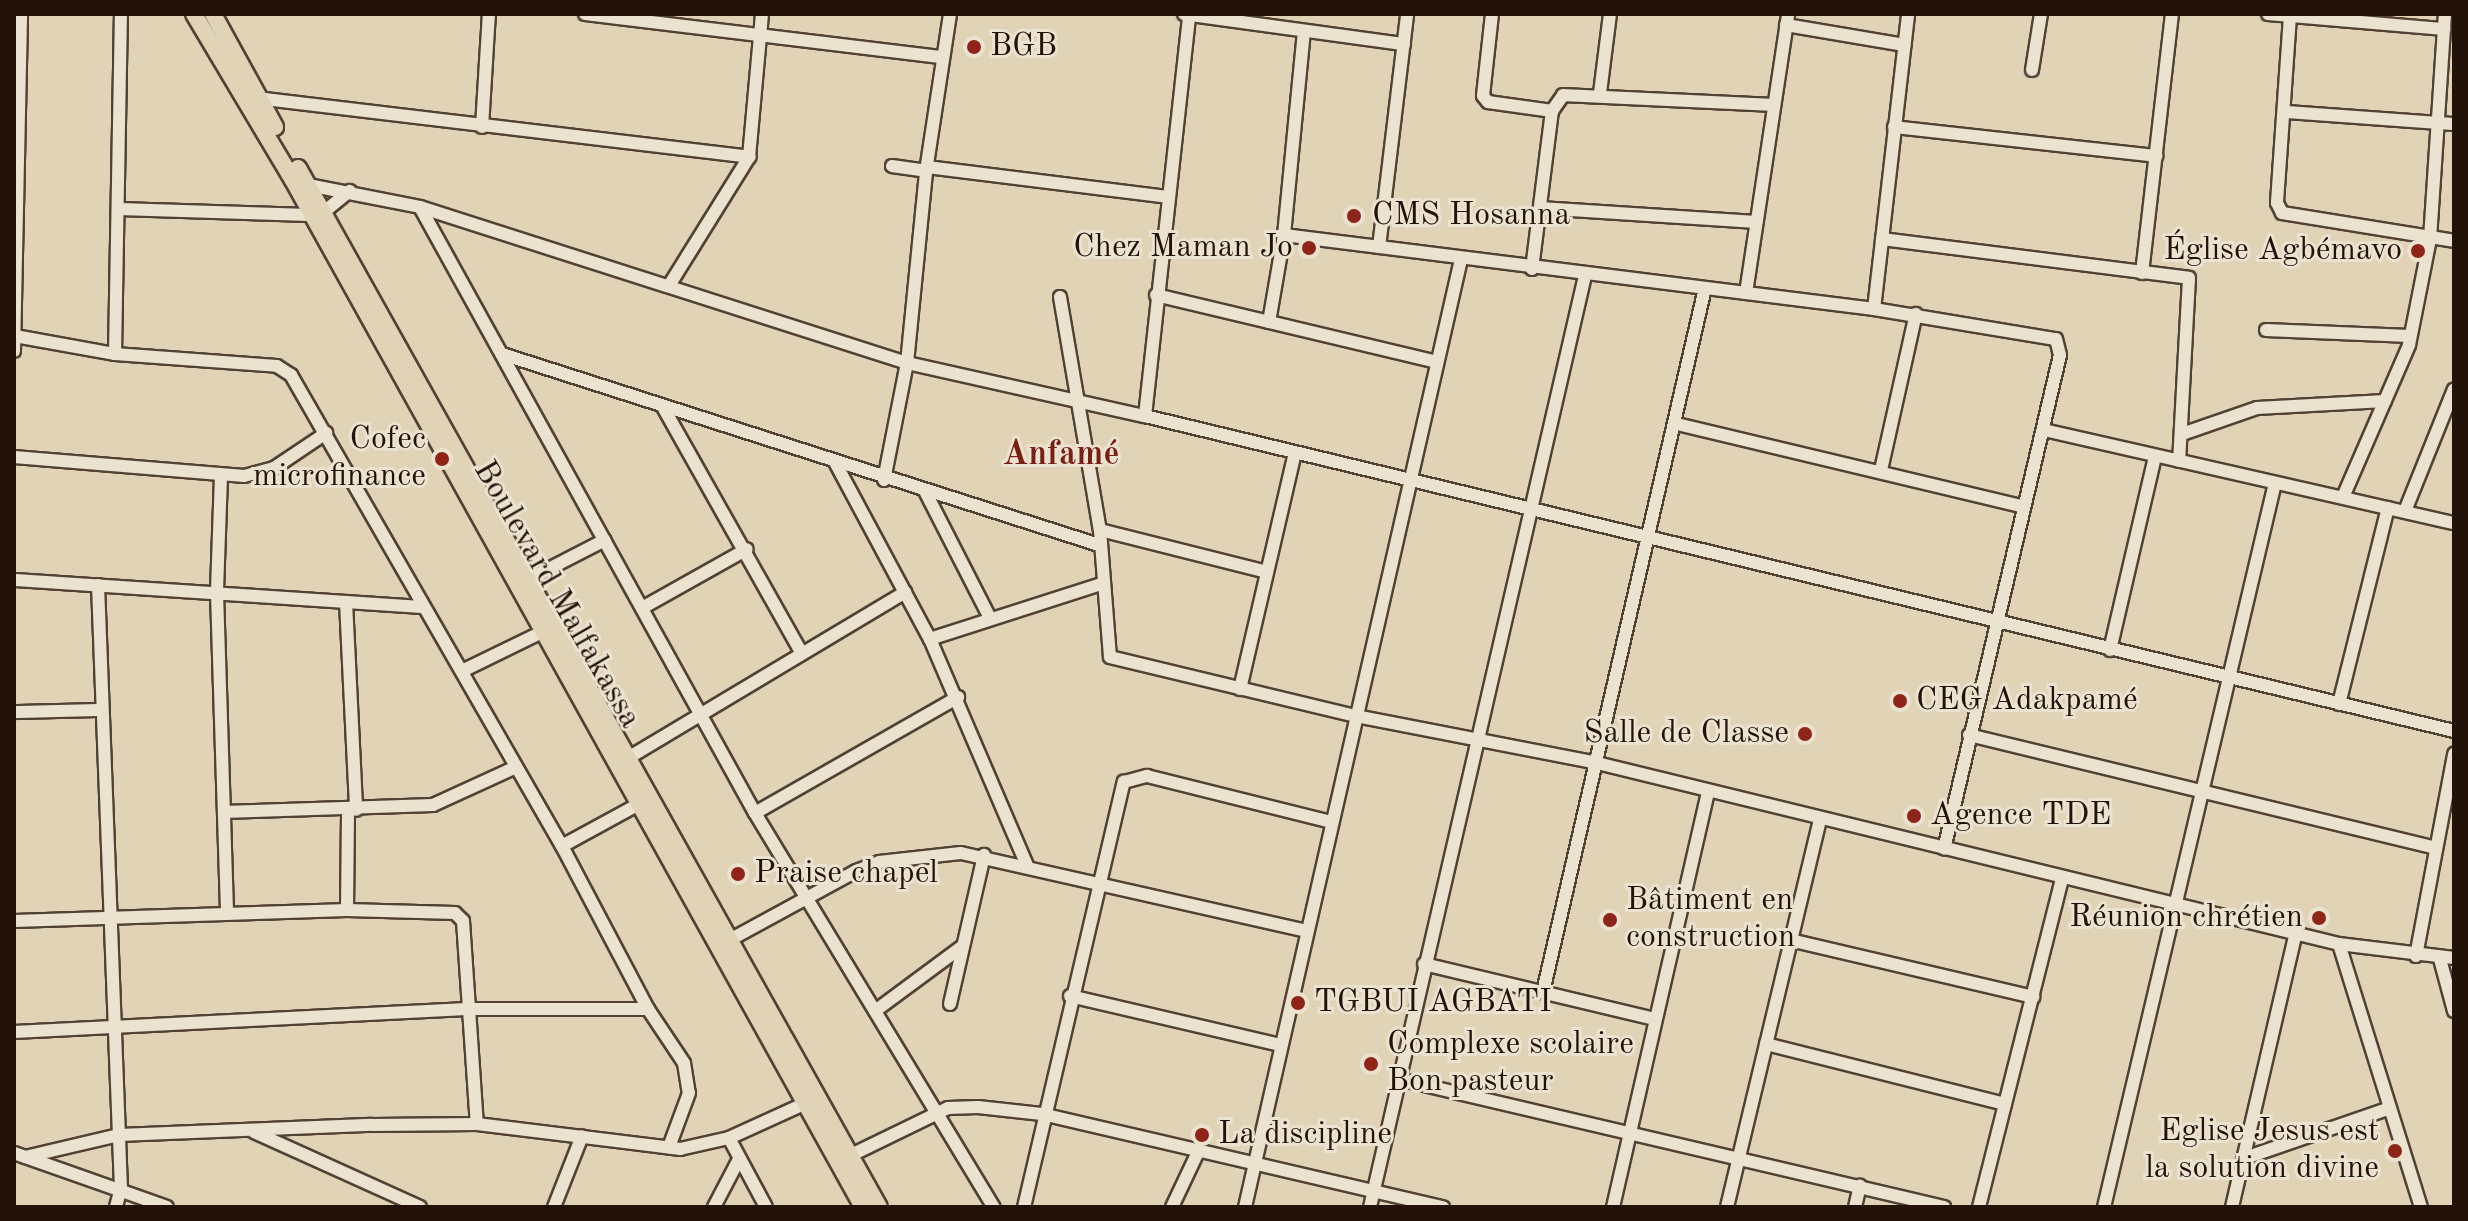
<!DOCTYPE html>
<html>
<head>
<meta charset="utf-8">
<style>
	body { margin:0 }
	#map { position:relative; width:2468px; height:1221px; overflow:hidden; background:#e0d3b6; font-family:"Old Standard TT",serif }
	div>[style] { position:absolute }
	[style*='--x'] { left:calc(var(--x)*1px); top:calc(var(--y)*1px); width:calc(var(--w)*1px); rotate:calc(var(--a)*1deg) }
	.roads { filter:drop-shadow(2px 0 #524234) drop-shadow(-2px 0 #524234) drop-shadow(0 2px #524234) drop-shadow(0 -2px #524234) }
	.minor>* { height:12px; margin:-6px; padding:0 6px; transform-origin:6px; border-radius:6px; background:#ebe2d0 }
	.major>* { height:16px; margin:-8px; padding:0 8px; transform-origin:8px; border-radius:8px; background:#e0d3b6 }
	.dots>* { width:22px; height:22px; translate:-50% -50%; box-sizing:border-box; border:4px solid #ebe2d0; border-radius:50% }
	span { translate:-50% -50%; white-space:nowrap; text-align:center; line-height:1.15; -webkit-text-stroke:6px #ebe2d0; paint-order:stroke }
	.poi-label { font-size:32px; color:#231208 }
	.left { translate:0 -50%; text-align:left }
	.right { translate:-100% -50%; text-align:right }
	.street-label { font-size:32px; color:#231208 }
	.neighbourhood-label { font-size:34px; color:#7a1f14; font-weight:700 }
	.frame { position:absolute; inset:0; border:16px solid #231208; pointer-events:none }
</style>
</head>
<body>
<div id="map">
	<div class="roads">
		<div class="minor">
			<i style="--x:585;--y:14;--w:360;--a:6.9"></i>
			<i style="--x:1184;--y:14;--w:222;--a:7.8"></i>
			<i style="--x:1492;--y:14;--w:82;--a:96.3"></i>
			<i style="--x:1483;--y:96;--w:8;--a:50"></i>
			<i style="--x:1488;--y:102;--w:65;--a:8"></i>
			<i style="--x:2268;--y:14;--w:177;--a:4.9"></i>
			<i style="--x:2290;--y:16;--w:187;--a:94"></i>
			<i style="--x:2277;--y:203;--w:11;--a:63"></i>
			<i style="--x:2282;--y:213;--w:174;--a:9.2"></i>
			<i style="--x:1786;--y:25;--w:120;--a:9.6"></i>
			<i style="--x:2032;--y:70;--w:57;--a:-80.9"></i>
			<i style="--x:1600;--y:93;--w:80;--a:-82.8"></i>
			<i style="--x:256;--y:98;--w:497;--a:6.8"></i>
			<i style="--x:2286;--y:112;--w:168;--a:4.1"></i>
			<i style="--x:482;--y:127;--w:113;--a:-86.5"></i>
			<i style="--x:1894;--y:127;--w:264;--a:6.3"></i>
			<i style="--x:892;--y:166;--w:34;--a:8"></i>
			<i style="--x:927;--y:167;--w:242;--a:7.1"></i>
			<i style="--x:303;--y:184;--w:119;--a:11.1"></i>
			<i style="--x:420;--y:207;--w:511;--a:17.76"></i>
			<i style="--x:907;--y:363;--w:244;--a:12.6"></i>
			<i style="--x:1145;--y:416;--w:1346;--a:13.53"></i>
			<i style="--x:420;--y:207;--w:692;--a:61.07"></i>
			<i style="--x:755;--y:813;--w:461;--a:58.8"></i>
			<i style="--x:1540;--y:208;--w:217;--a:3.7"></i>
			<i style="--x:119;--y:209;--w:190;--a:1.8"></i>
			<i style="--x:309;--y:215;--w:16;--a:-14"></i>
			<i style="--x:325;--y:211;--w:32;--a:-39"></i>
			<i style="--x:1284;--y:235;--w:595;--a:7.15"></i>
			<i style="--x:1874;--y:309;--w:184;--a:9.4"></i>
			<i style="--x:2056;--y:339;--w:16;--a:76"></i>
			<i style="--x:2060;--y:355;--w:507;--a:103.21"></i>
			<i style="--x:1882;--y:239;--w:309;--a:7.2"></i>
			<i style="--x:2189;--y:278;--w:183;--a:93.1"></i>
			<i style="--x:1379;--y:247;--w:235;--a:-83.1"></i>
			<i style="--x:1532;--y:269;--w:159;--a:-82.8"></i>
			<i style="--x:1552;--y:111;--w:19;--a:-55"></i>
			<i style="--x:1563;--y:95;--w:211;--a:2.7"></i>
			<i style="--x:2142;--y:273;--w:261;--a:-83.4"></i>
			<i style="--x:670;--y:284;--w:150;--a:-58.1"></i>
			<i style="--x:749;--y:157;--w:144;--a:-84.8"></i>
			<i style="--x:1746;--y:293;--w:282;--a:-81.4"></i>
			<i style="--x:1156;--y:295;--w:289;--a:13.4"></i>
			<i style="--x:1060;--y:297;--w:236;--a:80.3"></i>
			<i style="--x:1100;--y:530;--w:127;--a:85.5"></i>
			<i style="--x:1110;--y:657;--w:253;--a:13.5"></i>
			<i style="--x:1356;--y:716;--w:241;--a:11"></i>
			<i style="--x:1593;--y:762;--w:768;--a:13.71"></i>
			<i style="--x:2339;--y:944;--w:116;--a:6.9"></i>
			<i style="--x:1874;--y:309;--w:297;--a:-83.4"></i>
			<i style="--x:1269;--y:322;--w:88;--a:-80.2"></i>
			<i style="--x:1284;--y:235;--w:205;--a:-84.4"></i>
			<i style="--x:2266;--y:330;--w:144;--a:2.4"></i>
			<i style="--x:15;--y:336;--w:102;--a:10.2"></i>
			<i style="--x:115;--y:354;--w:162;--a:4.2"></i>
			<i style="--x:277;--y:366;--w:17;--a:33"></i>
			<i style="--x:291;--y:375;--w:543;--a:60.09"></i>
			<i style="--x:562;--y:846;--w:184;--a:62.2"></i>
			<i style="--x:648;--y:1009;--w:65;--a:56.3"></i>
			<i style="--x:684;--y:1063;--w:30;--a:81"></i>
			<i style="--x:689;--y:1093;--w:58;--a:110.3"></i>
			<i style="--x:14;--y:351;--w:337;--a:-88.8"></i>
			<i style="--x:115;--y:354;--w:340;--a:-89"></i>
			<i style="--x:502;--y:354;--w:627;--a:17.74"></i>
			<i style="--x:663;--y:407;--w:281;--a:60.6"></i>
			<i style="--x:1145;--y:416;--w:403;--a:-83.7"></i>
			<i style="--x:1677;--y:424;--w:354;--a:13.4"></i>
			<i style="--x:2044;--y:430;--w:420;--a:12.8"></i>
			<i style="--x:2182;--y:434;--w:79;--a:-19.1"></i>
			<i style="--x:2257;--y:408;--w:128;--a:-3.1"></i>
			<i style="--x:14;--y:457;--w:231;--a:4.7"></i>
			<i style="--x:244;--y:476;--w:31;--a:-15"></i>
			<i style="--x:274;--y:468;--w:63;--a:-33.9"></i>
			<i style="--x:836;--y:464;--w:199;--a:61.8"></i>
			<i style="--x:930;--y:639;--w:246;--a:66.8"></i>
			<i style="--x:1881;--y:470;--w:160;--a:-77.4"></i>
			<i style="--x:221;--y:476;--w:117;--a:92"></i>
			<i style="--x:217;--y:593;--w:321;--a:88.2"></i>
			<i style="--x:884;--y:480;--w:119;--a:-78.9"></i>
			<i style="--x:907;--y:363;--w:193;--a:-84.3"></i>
			<i style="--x:926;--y:171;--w:159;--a:-81.3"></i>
			<i style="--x:926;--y:493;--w:140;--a:62.9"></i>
			<i style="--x:2343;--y:497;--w:166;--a:-66.5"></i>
			<i style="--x:2409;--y:345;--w:108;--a:-78.8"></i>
			<i style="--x:2430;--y:239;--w:225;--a:-86.2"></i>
			<i style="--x:2405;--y:511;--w:131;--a:-68.1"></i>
			<i style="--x:1100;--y:530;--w:172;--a:14.1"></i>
			<i style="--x:529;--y:579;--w:85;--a:-27.2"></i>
			<i style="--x:14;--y:580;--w:410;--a:3.8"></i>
			<i style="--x:98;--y:585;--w:603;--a:87.82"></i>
			<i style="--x:121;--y:1188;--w:20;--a:105"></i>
			<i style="--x:346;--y:602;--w:208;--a:87.2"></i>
			<i style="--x:642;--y:608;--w:120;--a:-29.3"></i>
			<i style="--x:930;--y:639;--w:180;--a:-17.8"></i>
			<i style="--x:2110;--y:650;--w:199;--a:-76.9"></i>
			<i style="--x:462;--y:671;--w:91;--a:-26"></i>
			<i style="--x:1240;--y:689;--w:242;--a:-76.9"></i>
			<i style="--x:2339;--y:704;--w:202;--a:-76"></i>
			<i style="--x:14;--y:712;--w:88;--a:-1.3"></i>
			<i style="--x:1969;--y:735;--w:477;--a:13.6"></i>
			<i style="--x:623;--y:761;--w:329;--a:-30.9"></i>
			<i style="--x:224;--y:812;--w:209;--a:-1.9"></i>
			<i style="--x:433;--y:805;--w:89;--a:-24.6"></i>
			<i style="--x:755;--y:813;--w:234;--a:-29.7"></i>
			<i style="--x:562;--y:846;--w:90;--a:-28.6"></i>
			<i style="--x:347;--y:910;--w:100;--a:-89.4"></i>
			<i style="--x:14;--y:921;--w:333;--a:-1.9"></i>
			<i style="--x:347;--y:910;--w:108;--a:1.6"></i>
			<i style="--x:455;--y:913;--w:11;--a:45"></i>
			<i style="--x:463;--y:921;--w:203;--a:86.1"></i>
			<i style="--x:1790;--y:940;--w:250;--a:13.2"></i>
			<i style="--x:724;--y:943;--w:150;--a:-28.6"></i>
			<i style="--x:856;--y:871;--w:25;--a:-21"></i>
			<i style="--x:879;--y:862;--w:82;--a:-6.3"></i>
			<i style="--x:961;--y:853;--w:354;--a:12.7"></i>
			<i style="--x:2339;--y:944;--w:275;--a:72.7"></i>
			<i style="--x:2416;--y:956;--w:206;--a:-79.3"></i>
			<i style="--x:2440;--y:959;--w:54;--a:74.9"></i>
			<i style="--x:1424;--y:964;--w:236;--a:13.4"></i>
			<i style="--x:1543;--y:992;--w:722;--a:-77.04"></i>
			<i style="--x:1070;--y:996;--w:216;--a:13.1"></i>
			<i style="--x:950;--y:1004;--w:153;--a:-77.1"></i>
			<i style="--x:875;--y:1011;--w:109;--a:-36.5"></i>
			<i style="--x:14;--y:1032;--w:458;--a:-2.9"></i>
			<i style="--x:471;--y:1009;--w:177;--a:0"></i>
			<i style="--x:1766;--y:1044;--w:246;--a:14.1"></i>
			<i style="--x:1398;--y:1079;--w:561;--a:13.19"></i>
			<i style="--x:254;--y:1132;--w:182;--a:24.3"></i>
			<i style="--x:729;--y:1138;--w:78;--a:61.8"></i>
			<i style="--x:14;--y:1153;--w:162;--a:19.4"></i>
			<i style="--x:25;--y:1157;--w:97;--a:-13.2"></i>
			<i style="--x:119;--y:1135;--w:253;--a:-2.3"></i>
			<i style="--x:372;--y:1125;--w:105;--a:-0.5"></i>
			<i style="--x:477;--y:1124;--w:205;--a:7"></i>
			<i style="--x:680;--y:1149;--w:50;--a:-12.7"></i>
			<i style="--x:729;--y:1138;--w:87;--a:-24.5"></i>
			<i style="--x:2245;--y:1158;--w:153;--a:-19"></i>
			<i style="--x:843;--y:1159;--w:117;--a:-25.9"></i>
			<i style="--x:948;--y:1108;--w:30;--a:-2"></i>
			<i style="--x:978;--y:1107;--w:64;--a:6.2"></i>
			<i style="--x:1042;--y:1114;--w:412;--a:13.1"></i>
			<i style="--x:554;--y:1207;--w:76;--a:-68.5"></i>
			<i style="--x:714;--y:1207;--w:52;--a:-62.4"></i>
			<i style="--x:1024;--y:1207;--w:437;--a:-76.8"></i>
			<i style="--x:1124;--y:782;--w:24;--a:-15"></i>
			<i style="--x:1147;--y:776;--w:191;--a:14"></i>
			<i style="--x:1172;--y:1207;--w:63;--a:-64.7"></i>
			<i style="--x:1245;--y:1207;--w:972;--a:-77.16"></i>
			<i style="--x:1370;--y:1207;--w:956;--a:-77"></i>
			<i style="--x:1613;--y:1207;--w:427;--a:-77.1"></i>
			<i style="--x:1727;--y:1207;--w:398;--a:-76.5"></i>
			<i style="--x:1855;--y:1207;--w:22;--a:-77"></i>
			<i style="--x:1979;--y:1207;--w:339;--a:-75.8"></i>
			<i style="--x:2104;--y:1207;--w:744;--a:-76.71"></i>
			<i style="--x:2232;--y:1207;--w:281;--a:-76.9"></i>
		</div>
		<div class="major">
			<i style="--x:194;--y:14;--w:193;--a:59.2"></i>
			<i style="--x:293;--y:180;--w:1175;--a:60.97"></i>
			<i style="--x:213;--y:14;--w:129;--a:61.2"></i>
			<i style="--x:298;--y:168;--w:1190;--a:60.79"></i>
		</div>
	</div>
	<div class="dots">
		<i style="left:974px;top:47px;background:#8f2418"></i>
		<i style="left:1354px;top:216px;background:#8f2418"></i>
		<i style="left:1309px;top:248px;background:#8f2418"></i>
		<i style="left:2418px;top:251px;background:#8f2418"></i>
		<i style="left:442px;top:459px;background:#8f2418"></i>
		<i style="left:1900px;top:701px;background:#8f2418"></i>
		<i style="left:1805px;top:734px;background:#8f2418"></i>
		<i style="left:1914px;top:816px;background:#8f2418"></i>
		<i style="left:738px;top:874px;background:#8f2418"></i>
		<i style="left:2319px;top:918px;background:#8f2418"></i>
		<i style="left:1610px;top:920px;background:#8f2418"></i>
		<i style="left:1298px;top:1003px;background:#8f2418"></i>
		<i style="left:1371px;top:1064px;background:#8f2418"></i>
		<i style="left:1202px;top:1135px;background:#8f2418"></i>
		<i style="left:2395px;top:1151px;background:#8f2418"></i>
	</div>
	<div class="poi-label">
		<span class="left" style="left:990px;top:47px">BGB</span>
		<span class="left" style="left:1372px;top:216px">CMS Hosanna</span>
		<span class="right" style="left:1293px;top:248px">Chez Maman Jo</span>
		<span class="right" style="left:2402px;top:251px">Église Agbémavo</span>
		<span class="right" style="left:426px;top:459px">Cofec<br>microfinance</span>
		<span class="left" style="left:1916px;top:701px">CEG Adakpamé</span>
		<span class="right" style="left:1789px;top:734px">Salle de Classe</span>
		<span class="left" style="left:1930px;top:816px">Agence TDE</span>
		<span class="left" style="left:754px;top:874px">Praise chapel</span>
		<span class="left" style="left:1626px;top:920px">Bâtiment en<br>construction</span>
		<span class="right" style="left:2303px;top:918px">Réunion chrétien</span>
		<span class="left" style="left:1314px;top:1003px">TGBUI AGBATI</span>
		<span class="left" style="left:1387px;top:1064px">Complexe scolaire<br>Bon pasteur</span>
		<span class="right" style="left:2379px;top:1151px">Eglise Jesus est<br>la solution divine</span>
		<span class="left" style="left:1218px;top:1135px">La discipline</span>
	</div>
	<div class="street-label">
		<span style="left:556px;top:595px;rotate:60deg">Boulevard Malfakassa</span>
	</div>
	<div class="neighbourhood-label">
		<span style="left:1061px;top:456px">Anfamé</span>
	</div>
	<div class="frame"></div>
</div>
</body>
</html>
